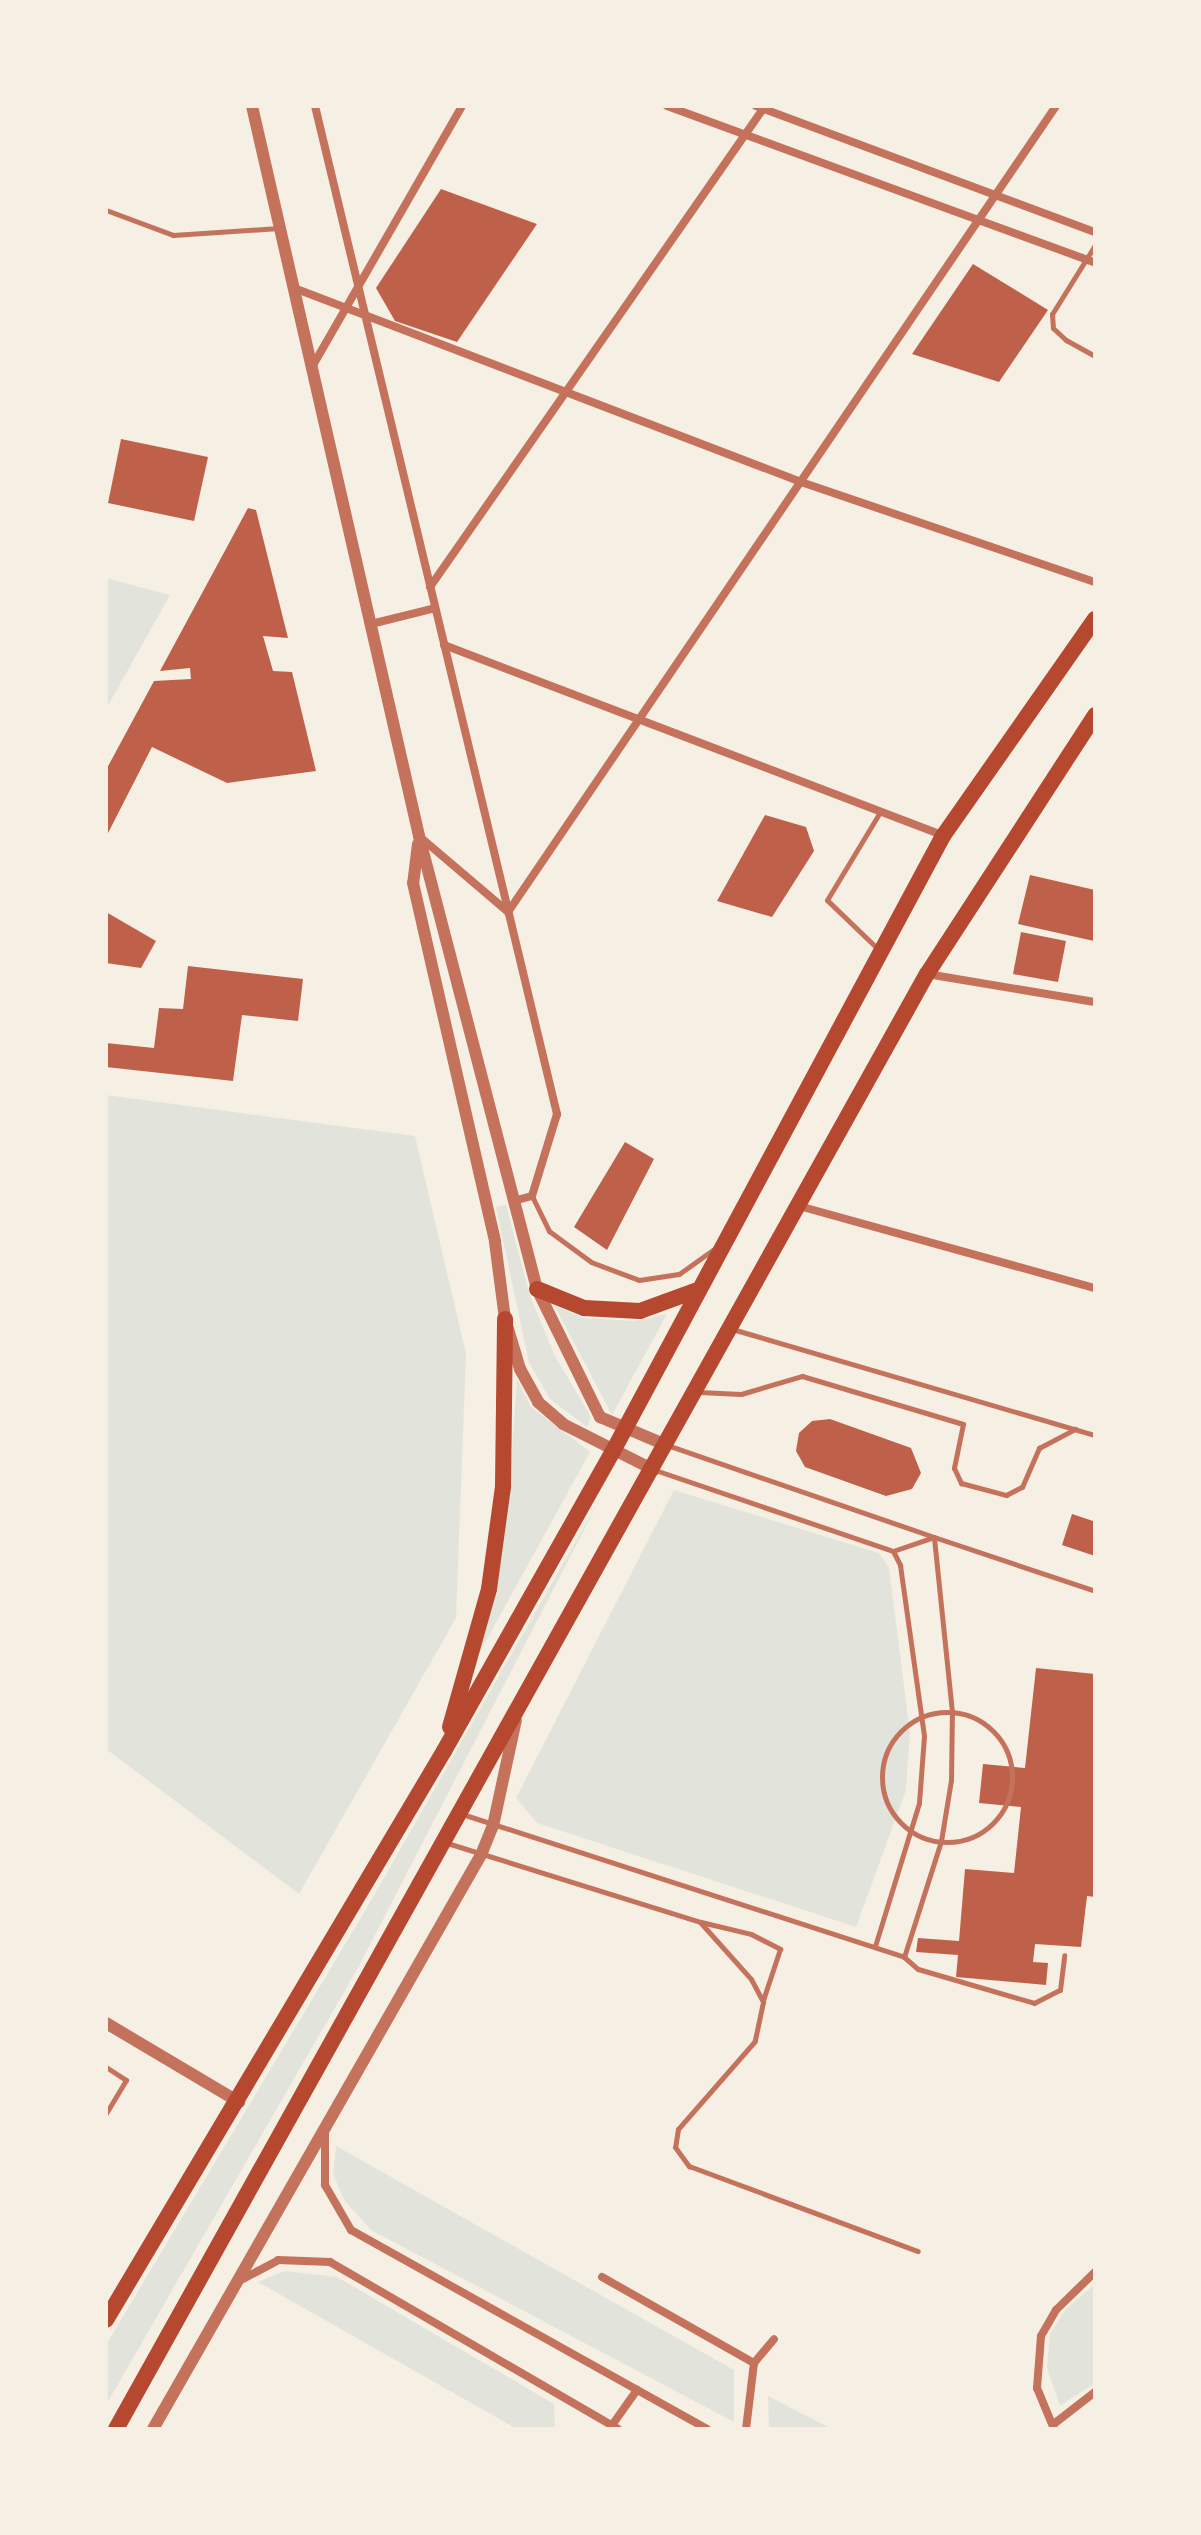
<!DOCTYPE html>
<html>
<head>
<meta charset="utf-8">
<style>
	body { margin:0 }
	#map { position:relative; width:1201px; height:2535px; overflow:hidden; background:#f6efe4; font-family:"Asap Condensed",sans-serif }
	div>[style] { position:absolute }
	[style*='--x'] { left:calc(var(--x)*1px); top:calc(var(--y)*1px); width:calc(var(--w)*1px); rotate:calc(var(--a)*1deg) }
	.green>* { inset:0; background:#e2e4dc }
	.building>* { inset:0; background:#bf614a }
	.service>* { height:5px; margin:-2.5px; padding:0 2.5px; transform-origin:2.5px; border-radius:2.5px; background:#c5725c }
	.service>.ring { margin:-2.5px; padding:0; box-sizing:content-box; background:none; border:5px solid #c5725c; border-radius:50% }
	.minor>* { height:8px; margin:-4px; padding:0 4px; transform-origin:4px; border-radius:4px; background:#c5725c }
	.tertiary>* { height:12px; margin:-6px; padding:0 6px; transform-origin:6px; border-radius:6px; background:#c5725c }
	.primary>* { height:16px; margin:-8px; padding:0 8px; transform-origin:8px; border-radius:8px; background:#b5482f }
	span { translate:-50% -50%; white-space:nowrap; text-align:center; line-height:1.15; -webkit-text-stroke:8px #f6efe4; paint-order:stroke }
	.frame { position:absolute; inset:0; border:108px solid #f6efe4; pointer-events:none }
</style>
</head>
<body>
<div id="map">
	<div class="green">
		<i style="clip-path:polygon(106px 578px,170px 595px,106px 709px)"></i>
		<i style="clip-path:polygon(106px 1095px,415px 1136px,466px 1354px,456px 1618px,299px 1894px,106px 1749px)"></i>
		<i style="clip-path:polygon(506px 1205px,530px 1296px,555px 1356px,591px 1417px,587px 1427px,550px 1399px,529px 1363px,496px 1207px)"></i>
		<i style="clip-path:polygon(554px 1305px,583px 1318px,635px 1321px,667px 1314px,612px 1415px)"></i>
		<i style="clip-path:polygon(517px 1379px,531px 1407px,590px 1452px,475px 1661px,508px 1505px)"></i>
		<i style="clip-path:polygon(674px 1490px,879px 1553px,889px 1568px,910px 1733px,906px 1790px,856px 1927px,537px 1823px,516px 1798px)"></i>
		<i style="clip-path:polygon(602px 1495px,359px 1966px,106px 2405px,106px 2345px,372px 1899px)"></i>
		<i style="clip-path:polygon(336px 2146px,734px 2370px,734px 2422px,371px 2230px,344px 2200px,333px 2174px)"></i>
		<i style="clip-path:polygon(284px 2271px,337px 2277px,554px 2404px,555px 2429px,517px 2429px,258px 2282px)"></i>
		<i style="clip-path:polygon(1095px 2284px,1095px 2383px,1060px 2406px,1047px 2368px,1050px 2334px,1066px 2309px)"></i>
		<i style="clip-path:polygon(768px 2396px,832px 2429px,769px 2429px)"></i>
	</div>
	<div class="building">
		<i style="clip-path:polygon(441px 189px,537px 224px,457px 342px,395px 321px,376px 288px)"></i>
		<i style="clip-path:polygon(973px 264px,1048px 310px,999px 382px,912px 354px)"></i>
		<i style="clip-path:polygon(121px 439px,208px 457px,194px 521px,108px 503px)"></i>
		<i style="clip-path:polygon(248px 508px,256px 510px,288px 638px,263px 636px,273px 671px,292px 672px,316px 771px,227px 783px,152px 747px,106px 837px,106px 770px,154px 681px,191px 679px,190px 668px,160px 671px)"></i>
		<i style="clip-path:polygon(765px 815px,806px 827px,814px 851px,772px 917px,717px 901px)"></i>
		<i style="clip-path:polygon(1030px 875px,1095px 890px,1094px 941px,1018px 924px)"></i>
		<i style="clip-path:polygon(106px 912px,156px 941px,141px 968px,106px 963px)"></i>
		<i style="clip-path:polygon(1021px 932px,1066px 941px,1058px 982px,1013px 974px)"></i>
		<i style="clip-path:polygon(188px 966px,303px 979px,298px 1021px,242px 1015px,233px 1081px,106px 1067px,106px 1043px,154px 1048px,159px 1008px,183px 1009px)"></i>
		<i style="clip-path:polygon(625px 1142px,654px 1159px,607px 1250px,574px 1227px)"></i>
		<i style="clip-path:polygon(830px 1419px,911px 1448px,921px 1473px,912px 1489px,886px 1496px,805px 1467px,796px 1451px,799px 1433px,812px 1421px)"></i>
		<i style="clip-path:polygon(1072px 1514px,1093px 1521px,1095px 1516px,1095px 1556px,1062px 1545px)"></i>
		<i style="clip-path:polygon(1036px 1668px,1095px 1674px,1095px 1897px,1087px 1896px,1081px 1947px,1035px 1944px,1033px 1962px,1048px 1963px,1046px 1985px,956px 1977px,958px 1955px,916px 1952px,918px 1938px,959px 1941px,965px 1869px,1014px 1873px,1021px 1807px,979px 1803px,983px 1764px,1025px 1768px)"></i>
	</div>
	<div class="service">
		<i style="--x:106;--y:210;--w:72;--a:20.5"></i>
		<i style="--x:173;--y:235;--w:106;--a:-3.8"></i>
		<i style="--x:1095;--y:245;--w:81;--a:121.9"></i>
		<i style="--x:1052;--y:314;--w:14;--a:86"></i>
		<i style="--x:1053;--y:328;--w:18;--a:43"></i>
		<i style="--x:1066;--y:340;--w:33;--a:29"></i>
		<i style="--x:879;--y:950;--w:72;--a:-136.1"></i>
		<i style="--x:827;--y:900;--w:103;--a:-58.9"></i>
		<i style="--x:532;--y:1196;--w:39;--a:64"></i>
		<i style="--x:549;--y:1231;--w:52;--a:36.4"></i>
		<i style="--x:591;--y:1262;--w:51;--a:20.6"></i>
		<i style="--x:639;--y:1280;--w:40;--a:-8.5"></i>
		<i style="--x:679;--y:1274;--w:43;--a:-35.5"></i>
		<i style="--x:732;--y:1329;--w:378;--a:16.3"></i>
		<i style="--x:699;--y:1392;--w:42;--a:2.7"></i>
		<i style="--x:741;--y:1394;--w:64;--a:-16.4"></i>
		<i style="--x:802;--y:1376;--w:168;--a:16.6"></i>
		<i style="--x:963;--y:1424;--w:45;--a:101.6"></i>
		<i style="--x:954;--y:1468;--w:17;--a:65"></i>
		<i style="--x:961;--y:1483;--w:47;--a:14.9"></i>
		<i style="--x:1006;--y:1495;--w:18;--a:-27"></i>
		<i style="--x:1022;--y:1487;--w:43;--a:-66.4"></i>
		<i style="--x:1039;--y:1448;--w:41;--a:-27.8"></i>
		<i style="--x:655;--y:1470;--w:251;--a:18.8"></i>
		<i style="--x:893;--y:1551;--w:16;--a:63"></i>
		<i style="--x:900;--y:1565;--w:173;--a:82"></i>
		<i style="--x:924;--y:1736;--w:67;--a:94.3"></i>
		<i style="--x:919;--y:1803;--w:150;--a:107.1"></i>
		<i style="--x:893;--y:1551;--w:43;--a:-18.9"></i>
		<i style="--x:934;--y:1537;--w:170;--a:18.5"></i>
		<i class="ring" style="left:882px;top:1712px;width:125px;height:125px"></i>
		<i style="--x:462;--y:1814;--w:465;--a:17.9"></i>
		<i style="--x:904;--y:1957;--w:122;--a:-72.3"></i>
		<i style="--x:941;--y:1841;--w:62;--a:-80.7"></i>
		<i style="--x:951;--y:1780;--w:68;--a:-89.2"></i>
		<i style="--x:952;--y:1712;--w:176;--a:-95.9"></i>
		<i style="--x:934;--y:1537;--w:282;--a:-161"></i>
		<i style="--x:447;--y:1843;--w:265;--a:17.3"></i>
		<i style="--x:700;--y:1922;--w:76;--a:48.2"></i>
		<i style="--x:751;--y:1979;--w:26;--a:62"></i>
		<i style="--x:763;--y:2002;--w:40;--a:102"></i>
		<i style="--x:755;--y:2041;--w:117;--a:131.2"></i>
		<i style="--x:678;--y:2129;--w:18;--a:99"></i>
		<i style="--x:675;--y:2147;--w:24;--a:54"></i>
		<i style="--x:689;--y:2166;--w:244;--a:20.4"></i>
		<i style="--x:701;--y:1922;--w:51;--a:13.5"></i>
		<i style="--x:751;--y:1934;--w:33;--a:27"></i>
		<i style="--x:780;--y:1949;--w:54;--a:108.4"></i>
		<i style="--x:904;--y:1957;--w:18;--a:41"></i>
		<i style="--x:918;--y:1969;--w:121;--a:16.3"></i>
		<i style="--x:1034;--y:2003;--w:29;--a:-27"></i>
		<i style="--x:1060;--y:1990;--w:35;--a:-83"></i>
		<i style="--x:106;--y:2067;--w:24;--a:33"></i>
		<i style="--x:126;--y:2080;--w:39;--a:121"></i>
	</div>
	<div class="minor">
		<i style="--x:315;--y:106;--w:1037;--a:76.5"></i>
		<i style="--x:557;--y:1114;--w:86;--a:107"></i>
		<i style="--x:532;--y:1196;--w:20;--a:165"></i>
		<i style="--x:667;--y:106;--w:456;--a:20.1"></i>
		<i style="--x:756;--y:106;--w:362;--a:20.4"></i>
		<i style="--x:294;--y:288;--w:543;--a:20.94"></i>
		<i style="--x:801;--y:482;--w:311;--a:18.8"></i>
		<i style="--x:312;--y:367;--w:301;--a:-60.1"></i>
		<i style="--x:430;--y:587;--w:583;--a:-55.14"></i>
		<i style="--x:371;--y:624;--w:66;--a:-14"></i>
		<i style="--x:444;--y:645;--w:533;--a:20.88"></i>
		<i style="--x:420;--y:837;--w:116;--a:40.4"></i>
		<i style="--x:508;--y:912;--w:975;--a:-55.79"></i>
		<i style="--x:927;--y:974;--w:170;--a:9.5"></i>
		<i style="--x:799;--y:1206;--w:307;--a:15.5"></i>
		<i style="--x:325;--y:2132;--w:53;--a:90"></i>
		<i style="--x:325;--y:2185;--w:52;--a:60"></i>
		<i style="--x:351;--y:2230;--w:408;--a:29.2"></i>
		<i style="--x:602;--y:2277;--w:175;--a:29.5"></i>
		<i style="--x:754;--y:2363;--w:66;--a:96.9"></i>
		<i style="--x:243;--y:2279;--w:40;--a:-28"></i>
		<i style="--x:278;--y:2260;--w:52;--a:2.2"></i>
		<i style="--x:330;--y:2262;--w:333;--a:30.1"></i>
		<i style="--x:754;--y:2363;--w:31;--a:-50"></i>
		<i style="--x:1055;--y:2423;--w:51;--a:-37.8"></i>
		<i style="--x:610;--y:2428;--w:47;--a:-54.6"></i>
		<i style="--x:1054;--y:2429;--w:44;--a:-112.5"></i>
		<i style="--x:1037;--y:2388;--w:52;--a:-85.6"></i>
		<i style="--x:1041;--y:2336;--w:30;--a:-60"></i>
		<i style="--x:1056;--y:2310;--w:54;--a:-44.3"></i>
	</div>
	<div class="tertiary">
		<i style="--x:252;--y:106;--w:749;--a:77.11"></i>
		<i style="--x:419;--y:836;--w:468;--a:75.4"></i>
		<i style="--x:537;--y:1289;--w:143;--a:63.8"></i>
		<i style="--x:600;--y:1417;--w:72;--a:23"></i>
		<i style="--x:418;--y:844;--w:39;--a:97"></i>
		<i style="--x:413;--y:883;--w:368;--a:77.1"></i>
		<i style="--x:495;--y:1242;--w:78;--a:82.6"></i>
		<i style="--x:505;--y:1319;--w:52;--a:73.3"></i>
		<i style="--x:520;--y:1369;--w:38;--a:61"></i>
		<i style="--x:538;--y:1402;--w:33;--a:41"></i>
		<i style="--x:563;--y:1424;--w:102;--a:26.8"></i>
		<i style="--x:106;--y:2023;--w:155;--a:30.7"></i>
		<i style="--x:153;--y:2429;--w:661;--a:-60.26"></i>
		<i style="--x:481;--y:1855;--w:31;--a:-68"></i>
		<i style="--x:493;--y:1826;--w:108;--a:-77.8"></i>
	</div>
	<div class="primary">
		<i style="--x:537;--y:1289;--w:51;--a:22"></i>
		<i style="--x:584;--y:1308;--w:56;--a:3.1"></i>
		<i style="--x:640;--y:1311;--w:59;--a:-20"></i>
		<i style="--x:450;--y:1727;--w:143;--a:-74.2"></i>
		<i style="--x:489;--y:1589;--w:103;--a:-82.2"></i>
		<i style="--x:503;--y:1487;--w:168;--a:-89.3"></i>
		<i style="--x:106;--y:2320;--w:662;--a:-59.29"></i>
		<i style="--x:444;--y:1751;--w:342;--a:-60.6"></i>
		<i style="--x:612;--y:1453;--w:700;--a:-61.79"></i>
		<i style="--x:943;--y:836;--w:265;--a:-55"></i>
		<i style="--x:116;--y:2429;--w:1666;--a:-60.87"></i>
		<i style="--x:927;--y:974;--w:309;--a:-57"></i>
	</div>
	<div class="frame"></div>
</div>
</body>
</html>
